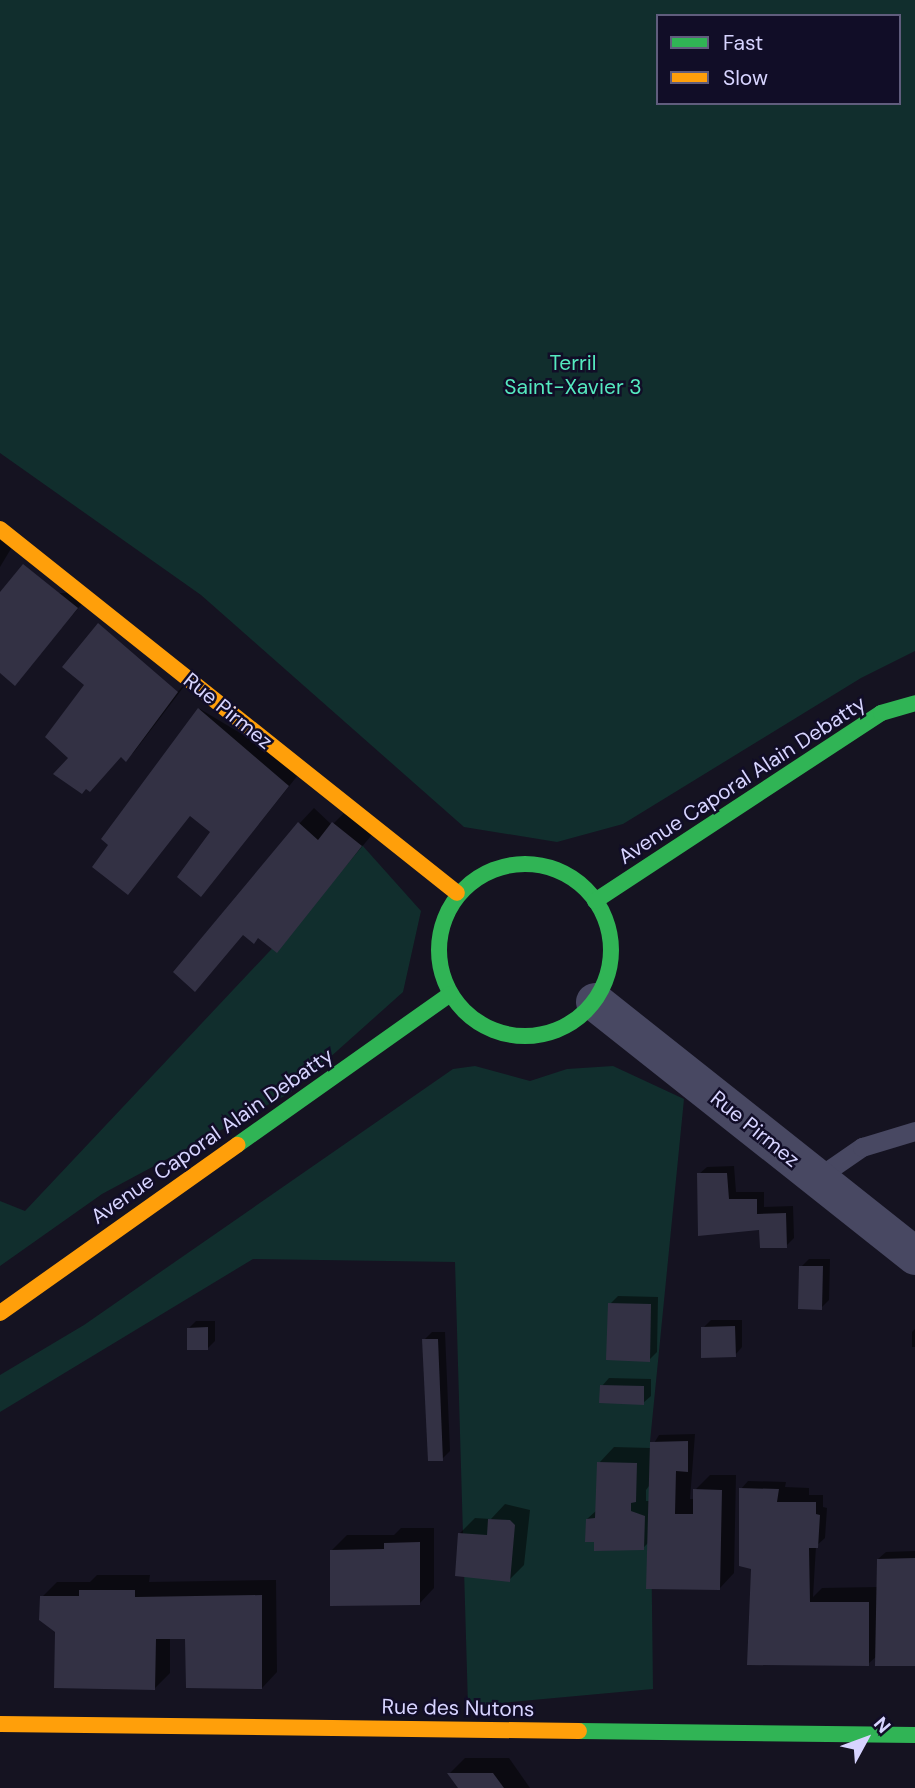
<!DOCTYPE html>
<html>
<head>
<meta charset="utf-8">
<style>
	body { margin:0 }
	#map { position:relative; width:915px; height:1788px; overflow:hidden; background:#151321; font-family:"DM Sans",sans-serif }
	div>[style] { position:absolute }
	[style*='--x'] { left:calc(var(--x)*1px); top:calc(var(--y)*1px); width:calc(var(--w)*1px); rotate:calc(var(--a)*1deg) }
	.green>* { inset:0; background:#112e2d }
	.shadow>* { inset:0; background:#0007 }
	.building>* { inset:0; background:#333144 }
	.lane>* { height:19px; margin:-9.5px; padding:0 9.5px; transform-origin:9.5px; border-radius:9.5px; background:#484862 }
	.street>* { height:38px; margin:-19px; padding:0 19px; transform-origin:19px; border-radius:19px; background:#484862 }
	.fast>* { height:16px; margin:-8px; padding:0 8px; transform-origin:8px; border-radius:8px; background:#30b455 }
	.fast>.ring { margin:-8px; padding:0; box-sizing:content-box; background:none; border:16px solid #30b455; border-radius:50% }
	.slow>* { height:16px; margin:-8px; padding:0 8px; transform-origin:8px; border-radius:8px; background:#ff9f0a }
	span { translate:-50% -50%; white-space:nowrap; text-align:center; line-height:1.15; -webkit-text-stroke:5px #110d27; paint-order:stroke }
	.park-label { font-size:21px; color:#55e9bf }
	.street-label { font-size:21px; color:#d7d4ff }
	.legend { position:absolute; left:656px; top:14px; width:245px; height:91px; box-sizing:border-box; background:#110d27; border:2px solid #605d7d; margin:0; padding:9px 12px; list-style:none; font-size:21px; color:#d7d4ff }
	.legend li { display:flex; align-items:center; gap:14px; height:35px }
	.legend b { width:35px; border:2px solid #605d7d }
	.north { position:absolute; left:831px; top:1704px; width:70px; height:70px; -webkit-text-stroke:5px #110d27; paint-order:stroke; rotate:49deg; font-size:19px; font-weight:700; line-height:28px; text-align:center; color:#d7d4ff }
	.north::after { content:''; display:block; margin:auto; width:24px; height:32px; background:#d7d4ff; clip-path:polygon(50% 0,100% 100%,50% 72%,0 100%) }
</style>
</head>
<body>
<div id="map">
	<div class="green">
		<i style="clip-path:polygon(evenodd,0 0,915px 0,915px 651px,861px 678px,623px 824px,557px 842px,464px 827px,201px 595px,0 453px,0 0,658px 16px,899px 16px,899px 103px,658px 103px,658px 16px)"></i>
		<i style="clip-path:polygon(362px 845px,421px 911px,403px 992px,290px 1093px,102px 1194px,0 1266px,0 1201px,25px 1211px,314px 904px)"></i>
		<i style="clip-path:polygon(475px 1066px,530px 1081px,567px 1069px,613px 1066px,684px 1099px,650px 1442px,653px 1689px,468px 1706px,455px 1262px,253px 1259px,0 1412px,0 1375px,84px 1325px,453px 1069px)"></i>
	</div>
	<div class="shadow">
		<i style="clip-path:polygon(0 529px,15px 542px,0 567px)"></i>
		<i style="clip-path:polygon(92px 592px,15px 683px,0 671px,0 595px)"></i>
		<i style="clip-path:polygon(192px 676px,134px 752px,126px 759px,121px 755px)"></i>
		<i style="clip-path:polygon(200px 709px,302px 770px,259px 824px,212px 832px,191px 814px,128px 892px)"></i>
		<i style="clip-path:polygon(314px 808px,332px 825px,349px 808px,376px 830px,329px 886px,259px 937px,243px 933px,195px 989px,299px 824px)"></i>
		<i style="clip-path:polygon(734px 1166px,736px 1192px,764px 1192px,764px 1207px,793px 1206px,794px 1238px,786px 1246px,699px 1174px,707px 1167px)"></i>
		<i style="clip-path:polygon(809px 1259px,830px 1259px,829px 1300px,821px 1308px,801px 1267px)"></i>
		<i style="clip-path:polygon(618px 1296px,658px 1297px,657px 1352px,649px 1360px,610px 1304px)"></i>
		<i style="clip-path:polygon(711px 1320px,742px 1320px,742px 1347px,735px 1355px,703px 1328px)"></i>
		<i style="clip-path:polygon(196px 1321px,215px 1321px,215px 1341px,207px 1349px,189px 1328px)"></i>
		<i style="clip-path:polygon(915px 1329px,915px 1347px,912px 1347px,912px 1332px)"></i>
		<i style="clip-path:polygon(432px 1332px,445px 1332px,450px 1451px,442px 1459px,424px 1340px)"></i>
		<i style="clip-path:polygon(609px 1378px,651px 1379px,651px 1396px,643px 1403px,602px 1386px)"></i>
		<i style="clip-path:polygon(evenodd,695px 1434px,690px 1499px,695px 1499px,695px 1490px,710px 1475px,736px 1475px,734px 1573px,719px 1589px,648px 1543px,643px 1548px,596px 1540px,587px 1519px,597px 1510px,599px 1463px,614px 1447px,651px 1448px,659px 1435px,695px 1434px,649px 1486px,649px 1501px,646px 1501px,646px 1490px,649px 1486px)"></i>
		<i style="clip-path:polygon(748px 1481px,786px 1482px,785px 1487px,809px 1488px,809px 1495px,823px 1495px,823px 1507px,827px 1508px,825px 1538px,816px 1546px,813px 1597px,822px 1588px,878px 1587px,878px 1559px,886px 1552px,915px 1551px,915px 1664px,877px 1656px,868px 1664px,753px 1568px,741px 1489px)"></i>
		<i style="clip-path:polygon(505px 1504px,530px 1510px,524px 1565px,509px 1580px,460px 1533px,475px 1518px,491px 1519px)"></i>
		<i style="clip-path:polygon(401px 1528px,434px 1528px,434px 1588px,419px 1604px,331px 1551px,347px 1535px,394px 1535px)"></i>
		<i style="clip-path:polygon(97px 1575px,150px 1575px,149px 1582px,276px 1580px,277px 1672px,262px 1688px,187px 1637px,170px 1637px,170px 1673px,155px 1688px,57px 1632px,42px 1597px,57px 1582px,90px 1582px)"></i>
		<i style="clip-path:polygon(465px 1758px,509px 1758px,530px 1788px,460px 1788px,450px 1773px)"></i>
	</div>
	<div class="building">
		<i style="clip-path:polygon(23px 564px,78px 608px,15px 686px,0 673px,0 592px)"></i>
		<i style="clip-path:polygon(98px 623px,178px 692px,126px 762px,121px 757px,90px 792px,86px 789px,82px 794px,53px 774px,68px 758px,45px 737px,84px 685px,62px 667px)"></i>
		<i style="clip-path:polygon(198px 708px,289px 786px,201px 897px,177px 877px,210px 832px,190px 816px,128px 895px,92px 867px,108px 845px,101px 839px)"></i>
		<i style="clip-path:polygon(298px 822px,318px 840px,332px 822px,362px 846px,277px 953px,258px 938px,254px 944px,243px 935px,195px 992px,173px 972px)"></i>
		<i style="clip-path:polygon(697px 1173px,727px 1173px,729px 1199px,757px 1199px,757px 1214px,786px 1213px,787px 1248px,760px 1248px,759px 1230px,698px 1236px)"></i>
		<i style="clip-path:polygon(799px 1266px,823px 1266px,822px 1310px,798px 1309px)"></i>
		<i style="clip-path:polygon(608px 1303px,651px 1304px,650px 1362px,606px 1360px)"></i>
		<i style="clip-path:polygon(735px 1326px,736px 1357px,701px 1358px,701px 1327px)"></i>
		<i style="clip-path:polygon(208px 1327px,208px 1350px,187px 1350px,187px 1328px)"></i>
		<i style="clip-path:polygon(422px 1339px,438px 1339px,443px 1461px,428px 1461px)"></i>
		<i style="clip-path:polygon(600px 1385px,644px 1386px,644px 1405px,599px 1403px)"></i>
		<i style="clip-path:polygon(688px 1441px,688px 1472px,676px 1471px,675px 1514px,693px 1514px,693px 1489px,722px 1490px,720px 1590px,646px 1589px,650px 1442px)"></i>
		<i style="clip-path:polygon(597px 1462px,637px 1463px,636px 1502px,631px 1503px,631px 1511px,645px 1516px,644px 1550px,594px 1551px,594px 1542px,585px 1542px,586px 1519px,595px 1518px)"></i>
		<i style="clip-path:polygon(739px 1488px,779px 1489px,777px 1502px,816px 1502px,816px 1514px,820px 1515px,818px 1548px,809px 1548px,810px 1602px,869px 1602px,869px 1666px,747px 1665px,751px 1569px,739px 1566px)"></i>
		<i style="clip-path:polygon(488px 1519px,510px 1520px,515px 1525px,510px 1582px,455px 1576px,458px 1533px,487px 1535px)"></i>
		<i style="clip-path:polygon(420px 1542px,420px 1605px,330px 1606px,330px 1550px,384px 1549px,384px 1543px)"></i>
		<i style="clip-path:polygon(915px 1558px,915px 1666px,875px 1666px,877px 1559px)"></i>
		<i style="clip-path:polygon(79px 1590px,135px 1590px,135px 1597px,262px 1595px,262px 1689px,186px 1688px,185px 1639px,156px 1639px,155px 1690px,54px 1688px,55px 1632px,39px 1620px,40px 1596px,79px 1596px)"></i>
		<i style="clip-path:polygon(447px 1773px,493px 1773px,504px 1788px,458px 1788px)"></i>
	</div>
	<div class="lane">
		<i style="--x:817;--y:1178;--w:55;--a:-34.6"></i>
		<i style="--x:862;--y:1147;--w:55;--a:-16.8"></i>
	</div>
	<div class="street">
		<i style="--x:595;--y:1002;--w:409;--a:38.4"></i>
	</div>
	<div class="fast">
		<i class="ring" style="left:439px;top:864px;width:156px;height:156px"></i>
		<i style="--x:595;--y:901;--w:342;--a:-33.3"></i>
		<i style="--x:881;--y:713;--w:35;--a:-16"></i>
		<i style="--x:237;--y:1145;--w:261;--a:-35.3"></i>
		<i style="--x:579;--y:1731;--w:336;--a:0.7"></i>
	</div>
	<div class="slow">
		<i style="--x:0;--y:529;--w:584;--a:38.54"></i>
		<i style="--x:0;--y:1313;--w:291;--a:-35.3"></i>
		<i style="--x:0;--y:1724;--w:579;--a:0.69"></i>
	</div>
	<div class="park-label">
		<span style="left:573px;top:375px">Terril<br>Saint-Xavier 3</span>
	</div>
	<div class="street-label">
		<span style="left:228px;top:711px;rotate:39deg">Rue Pirmez</span>
		<span style="left:742px;top:780px;rotate:-33deg">Avenue Caporal Alain Debatty</span>
		<span style="left:755px;top:1129px;rotate:39deg">Rue Pirmez</span>
		<span style="left:212px;top:1136px;rotate:-35deg">Avenue Caporal Alain Debatty</span>
		<span style="left:458px;top:1708px;rotate:1deg">Rue des Nutons</span>
	</div>
	<ul class="legend">
	<li><b style="height:9px;background:#30b455"></b>Fast</li>
	<li><b style="height:9px;background:#ff9f0a"></b>Slow</li>
	</ul>
	<div class="north">N</div>
</div>
</body>
</html>
